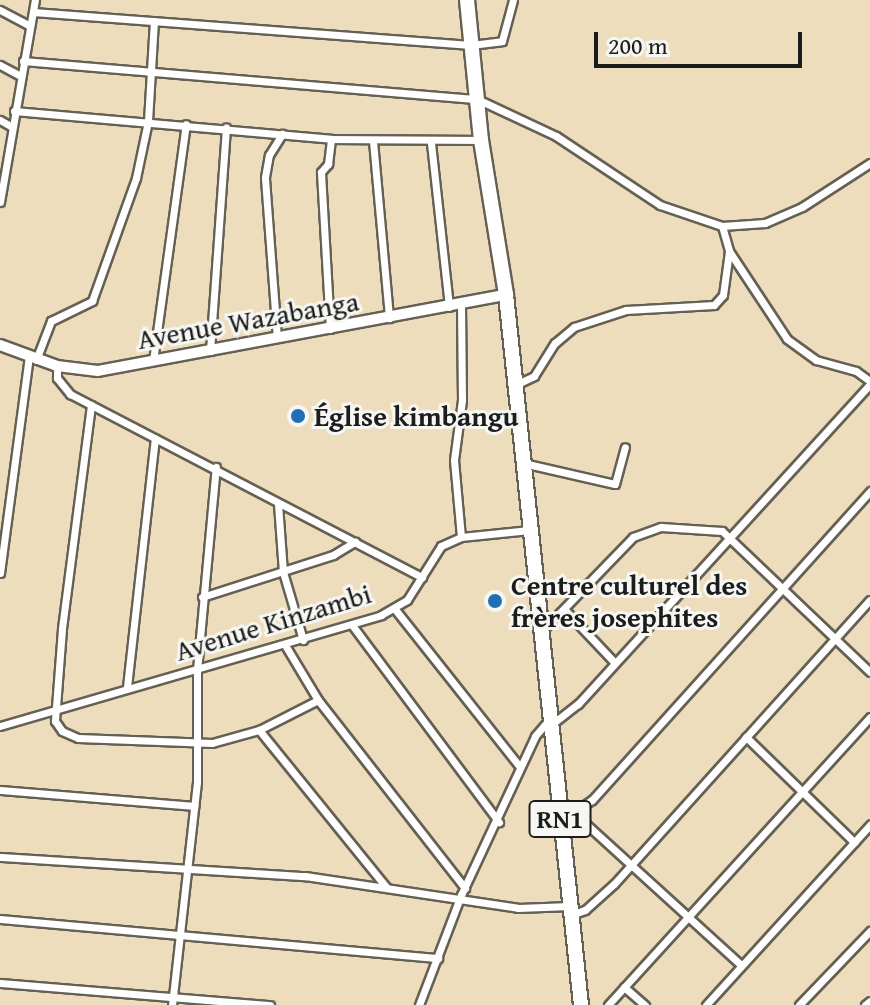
<!DOCTYPE html>
<html>
<head>
<meta charset="utf-8">
<style>
	body { margin:0 }
	#map { position:relative; width:870px; height:1005px; overflow:hidden; background:#edddbc; font-family:"Gentium Book Plus",serif }
	div>[style] { position:absolute }
	[style*='--x'] { left:calc(var(--x)*1px); top:calc(var(--y)*1px); width:calc(var(--w)*1px); rotate:calc(var(--a)*1deg) }
	.roads { filter:drop-shadow(2px 0 #656054) drop-shadow(-2px 0 #656054) drop-shadow(0 2px #656054) drop-shadow(0 -2px #656054) }
	.street>* { height:7px; margin:-3.5px; padding:0 3.5px; transform-origin:3.5px; border-radius:3.5px; background:#fff }
	.secondary>* { height:10px; margin:-5px; padding:0 5px; transform-origin:5px; border-radius:5px; background:#fff }
	.highway>* { height:14px; margin:-7px; padding:0 7px; transform-origin:7px; border-radius:7px; background:#fff }
	.dots>* { width:22px; height:22px; translate:-50% -50%; box-sizing:border-box; border:4px solid #f6f6f2; border-radius:50% }
	span { translate:-50% -50%; white-space:nowrap; text-align:center; line-height:1.15; -webkit-text-stroke:6px #f6f6f2; paint-order:stroke }
	.shield-label span { padding:2px 6px; background:#f6f6f2; border:2px solid; border-radius:6px; -webkit-text-stroke-width:0 }
	.shield-label { font-size:26px; color:#1c1c1c; font-weight:700 }
	.street-label { font-size:28px; color:#1c1c1c }
	.poi-label { font-size:28px; color:#1c1c1c; font-weight:700 }
	.left { translate:0 -50%; text-align:left }
	.scale { position:absolute; left:594px; top:32px; width:208px; height:36px; box-sizing:border-box; border:4px solid #1c1c1c; border-top:0; padding-left:10px; font-size:24px; line-height:28px; white-space:nowrap; color:#1c1c1c; -webkit-text-stroke:6px #f6f6f2; paint-order:stroke }
</style>
</head>
<body>
<div id="map">
	<div class="roads">
		<div class="street">
			<i style="--x:0;--y:10;--w:34;--a:28"></i>
			<i style="--x:33;--y:12;--w:439;--a:4.3"></i>
			<i style="--x:471;--y:45;--w:31;--a:-7"></i>
			<i style="--x:502;--y:41;--w:42;--a:-75"></i>
			<i style="--x:23;--y:61;--w:456;--a:4.8"></i>
			<i style="--x:477;--y:99;--w:87;--a:25.1"></i>
			<i style="--x:556;--y:136;--w:125;--a:33.6"></i>
			<i style="--x:660;--y:205;--w:65;--a:18.7"></i>
			<i style="--x:722;--y:226;--w:43;--a:-4"></i>
			<i style="--x:765;--y:223;--w:40;--a:-23.4"></i>
			<i style="--x:802;--y:207;--w:81;--a:-32.9"></i>
			<i style="--x:0;--y:65;--w:21;--a:28"></i>
			<i style="--x:14;--y:111;--w:318;--a:5"></i>
			<i style="--x:331;--y:139;--w:150;--a:0.4"></i>
			<i style="--x:0;--y:120;--w:14;--a:30"></i>
			<i style="--x:373;--y:141;--w:178;--a:84.8"></i>
			<i style="--x:431;--y:143;--w:165;--a:83.7"></i>
			<i style="--x:0;--y:202;--w:205;--a:-80.2"></i>
			<i style="--x:722;--y:226;--w:26;--a:74"></i>
			<i style="--x:729;--y:251;--w:105;--a:56.6"></i>
			<i style="--x:787;--y:339;--w:36;--a:36"></i>
			<i style="--x:816;--y:360;--w:41;--a:15.4"></i>
			<i style="--x:856;--y:371;--w:17;--a:36"></i>
			<i style="--x:330;--y:329;--w:157;--a:-93.3"></i>
			<i style="--x:321;--y:172;--w:11;--a:-49"></i>
			<i style="--x:328;--y:164;--w:25;--a:-83"></i>
			<i style="--x:277;--y:338;--w:161;--a:-94.3"></i>
			<i style="--x:265;--y:177;--w:22;--a:-80"></i>
			<i style="--x:269;--y:155;--w:25;--a:-58"></i>
			<i style="--x:210;--y:351;--w:224;--a:-85.9"></i>
			<i style="--x:36;--y:360;--w:42;--a:-69"></i>
			<i style="--x:51;--y:321;--w:46;--a:-26"></i>
			<i style="--x:92;--y:301;--w:131;--a:-70.3"></i>
			<i style="--x:136;--y:178;--w:58;--a:-78.1"></i>
			<i style="--x:148;--y:121;--w:100;--a:-86.6"></i>
			<i style="--x:153;--y:361;--w:239;--a:-82.1"></i>
			<i style="--x:57;--y:366;--w:12;--a:90"></i>
			<i style="--x:57;--y:378;--w:21;--a:51"></i>
			<i style="--x:70;--y:394;--w:397;--a:27.5"></i>
			<i style="--x:515;--y:385;--w:21;--a:-25"></i>
			<i style="--x:534;--y:376;--w:39;--a:-58"></i>
			<i style="--x:555;--y:343;--w:25;--a:-40"></i>
			<i style="--x:574;--y:327;--w:55;--a:-18.1"></i>
			<i style="--x:626;--y:310;--w:88;--a:-3.3"></i>
			<i style="--x:714;--y:305;--w:13;--a:-48"></i>
			<i style="--x:723;--y:295;--w:44;--a:-82.2"></i>
			<i style="--x:91;--y:405;--w:226;--a:97.4"></i>
			<i style="--x:62;--y:629;--w:92;--a:94.4"></i>
			<i style="--x:55;--y:721;--w:12;--a:55"></i>
			<i style="--x:62;--y:731;--w:17;--a:24"></i>
			<i style="--x:78;--y:738;--w:134;--a:2.1"></i>
			<i style="--x:212;--y:743;--w:49;--a:-15.5"></i>
			<i style="--x:259;--y:730;--w:66;--a:-27"></i>
			<i style="--x:523;--y:463;--w:94;--a:12.9"></i>
			<i style="--x:615;--y:484;--w:38;--a:-75"></i>
			<i style="--x:278;--y:504;--w:68;--a:85.8"></i>
			<i style="--x:283;--y:572;--w:71;--a:73.6"></i>
			<i style="--x:461;--y:537;--w:77;--a:-95.2"></i>
			<i style="--x:454;--y:460;--w:61;--a:-82.4"></i>
			<i style="--x:462;--y:400;--w:96;--a:-90.6"></i>
			<i style="--x:0;--y:573;--w:218;--a:-82.4"></i>
			<i style="--x:202;--y:597;--w:138;--a:-17.8"></i>
			<i style="--x:333;--y:555;--w:26;--a:-31"></i>
			<i style="--x:394;--y:608;--w:203;--a:51.6"></i>
			<i style="--x:565;--y:610;--w:70;--a:46.7"></i>
			<i style="--x:352;--y:625;--w:246;--a:53.3"></i>
			<i style="--x:542;--y:631;--w:131;--a:-45.9"></i>
			<i style="--x:633;--y:537;--w:30;--a:-20"></i>
			<i style="--x:661;--y:527;--w:61;--a:3.8"></i>
			<i style="--x:722;--y:531;--w:204;--a:43.6"></i>
			<i style="--x:285;--y:645;--w:64;--a:59"></i>
			<i style="--x:318;--y:700;--w:239;--a:52"></i>
			<i style="--x:127;--y:687;--w:250;--a:-83.6"></i>
			<i style="--x:552;--y:724;--w:33;--a:-38"></i>
			<i style="--x:578;--y:704;--w:433;--a:-47.6"></i>
			<i style="--x:0;--y:726;--w:397;--a:-16.2"></i>
			<i style="--x:381;--y:615;--w:30;--a:-30"></i>
			<i style="--x:407;--y:600;--w:64;--a:-57.8"></i>
			<i style="--x:441;--y:546;--w:22;--a:-24"></i>
			<i style="--x:461;--y:537;--w:69;--a:-5.8"></i>
			<i style="--x:259;--y:730;--w:202;--a:51"></i>
			<i style="--x:746;--y:737;--w:151;--a:44.2"></i>
			<i style="--x:0;--y:790;--w:195;--a:4.7"></i>
			<i style="--x:574;--y:813;--w:226;--a:42.3"></i>
			<i style="--x:562;--y:820;--w:36;--a:-34"></i>
			<i style="--x:592;--y:800;--w:416;--a:-48"></i>
			<i style="--x:0;--y:857;--w:306;--a:3.6"></i>
			<i style="--x:305;--y:876;--w:215;--a:8.5"></i>
			<i style="--x:518;--y:908;--w:52;--a:-2.2"></i>
			<i style="--x:571;--y:915;--w:15;--a:-20"></i>
			<i style="--x:585;--y:910;--w:39;--a:-42"></i>
			<i style="--x:614;--y:884;--w:382;--a:-48"></i>
			<i style="--x:0;--y:919;--w:440;--a:5.1"></i>
			<i style="--x:0;--y:983;--w:271;--a:4.7"></i>
			<i style="--x:624;--y:987;--w:28;--a:41"></i>
			<i style="--x:172;--y:1005;--w:224;--a:-83.6"></i>
			<i style="--x:197;--y:782;--w:112;--a:-90"></i>
			<i style="--x:197;--y:670;--w:204;--a:-84.7"></i>
			<i style="--x:419;--y:1005;--w:118;--a:-69.1"></i>
			<i style="--x:461;--y:895;--w:175;--a:-65"></i>
			<i style="--x:535;--y:736;--w:20;--a:-49"></i>
			<i style="--x:608;--y:1005;--w:389;--a:-47.7"></i>
			<i style="--x:706;--y:1005;--w:244;--a:-47.7"></i>
			<i style="--x:799;--y:1005;--w:103;--a:-46.2"></i>
			<i style="--x:865;--y:1005;--w:6;--a:-39"></i>
		</div>
		<div class="secondary">
			<i style="--x:0;--y:345;--w:61;--a:20.2"></i>
			<i style="--x:57;--y:366;--w:41;--a:7"></i>
			<i style="--x:98;--y:371;--w:415;--a:-10.6"></i>
		</div>
		<div class="highway">
			<i style="--x:467;--y:0;--w:141;--a:84.3"></i>
			<i style="--x:481;--y:140;--w:157;--a:80.8"></i>
			<i style="--x:506;--y:295;--w:714;--a:83.97"></i>
		</div>
	</div>
	<div class="dots">
		<i style="left:298px;top:416px;background:#1f6fb2"></i>
		<i style="left:495px;top:601px;background:#1f6fb2"></i>
	</div>
	<div class="shield-label">
		<span style="left:560px;top:819px">RN1</span>
	</div>
	<div class="street-label">
		<span style="left:248px;top:320px;rotate:-10deg">Avenue Wazabanga</span>
		<span style="left:273px;top:622px;rotate:-17deg">Avenue Kinzambi</span>
	</div>
	<div class="poi-label">
		<span class="left" style="left:314px;top:416px">Église kimbangu</span>
		<span class="left" style="left:511px;top:601px">Centre culturel des<br>frères josephites</span>
	</div>
	<div class="scale">200 m</div>
</div>
</body>
</html>
